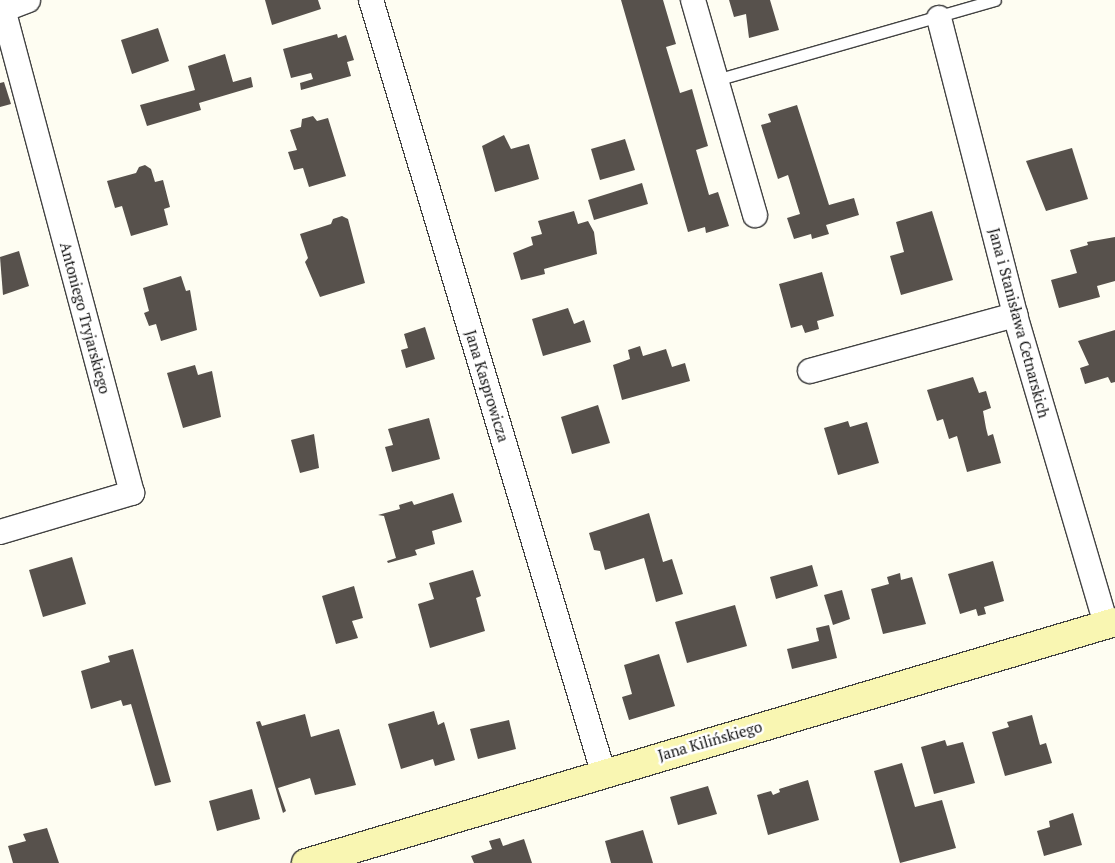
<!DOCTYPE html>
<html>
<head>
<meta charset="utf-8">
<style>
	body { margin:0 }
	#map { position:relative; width:1115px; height:863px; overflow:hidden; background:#fefdf2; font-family:"PT Serif",serif }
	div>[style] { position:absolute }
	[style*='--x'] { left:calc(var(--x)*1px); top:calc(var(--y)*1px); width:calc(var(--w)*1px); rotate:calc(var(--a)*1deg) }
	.building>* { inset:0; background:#57514c }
	.roads { filter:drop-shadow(1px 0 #424242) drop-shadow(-1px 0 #424242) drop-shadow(0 1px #424242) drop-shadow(0 -1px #424242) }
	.lane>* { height:11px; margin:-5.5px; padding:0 5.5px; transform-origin:5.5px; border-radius:5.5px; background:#fff }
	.street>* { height:24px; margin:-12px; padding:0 12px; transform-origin:12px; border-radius:12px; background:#fff }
	.secondary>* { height:28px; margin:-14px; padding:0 14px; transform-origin:14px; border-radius:14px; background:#f9f6b2 }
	span { translate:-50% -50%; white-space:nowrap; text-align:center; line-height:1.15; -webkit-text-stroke:5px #fff; paint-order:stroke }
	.street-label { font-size:15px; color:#0f0f0f }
</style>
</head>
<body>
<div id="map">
	<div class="building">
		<i style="clip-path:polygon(265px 0,318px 0,321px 9px,272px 25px)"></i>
		<i style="clip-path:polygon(621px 0,663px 0,676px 44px,666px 47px,680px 93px,692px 89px,708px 146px,696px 150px,709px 195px,718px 192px,729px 226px,706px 233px,705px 227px,688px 232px)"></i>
		<i style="clip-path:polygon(729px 0,770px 0,779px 30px,749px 38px,746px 14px,734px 17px)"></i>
		<i style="clip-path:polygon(158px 28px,169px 61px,132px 74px,121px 40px)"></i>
		<i style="clip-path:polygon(337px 34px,338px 38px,346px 35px,354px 60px,347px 62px,351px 76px,301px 90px,300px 83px,313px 79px,311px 73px,291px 78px,283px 49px)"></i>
		<i style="clip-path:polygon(225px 54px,233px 82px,251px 77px,253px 87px,199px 103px,201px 110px,147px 126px,140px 105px,195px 90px,188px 66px)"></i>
		<i style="clip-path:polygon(4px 82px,11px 104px,0 107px,0 83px)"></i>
		<i style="clip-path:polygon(797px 105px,829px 205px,854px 198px,859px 215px,826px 225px,829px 234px,812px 239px,811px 234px,794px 239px,787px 218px,800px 214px,788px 175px,778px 179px,761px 125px,771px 122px,768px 114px)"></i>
		<i style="clip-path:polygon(313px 116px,317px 121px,328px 118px,346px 176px,309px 187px,303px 168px,294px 170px,288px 152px,297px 150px,290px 130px,301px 127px,302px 119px)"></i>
		<i style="clip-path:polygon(504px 135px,511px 149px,529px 144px,539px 179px,495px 192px,482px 146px)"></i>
		<i style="clip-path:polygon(625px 139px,635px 170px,600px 180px,591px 149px)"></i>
		<i style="clip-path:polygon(1072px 148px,1088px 199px,1046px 211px,1026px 161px)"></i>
		<i style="clip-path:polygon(145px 165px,151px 169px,155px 182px,163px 180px,170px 207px,164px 209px,168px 225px,131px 236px,122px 206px,115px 208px,107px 181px,136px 173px,139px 167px)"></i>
		<i style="clip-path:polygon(642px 183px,648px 204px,594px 220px,588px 200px)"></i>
		<i style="clip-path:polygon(574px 211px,578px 224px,588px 221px,594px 232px,597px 254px,544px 269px,545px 274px,521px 280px,513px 253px,533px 245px,531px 237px,542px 234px,538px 221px)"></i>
		<i style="clip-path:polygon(932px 211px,953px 280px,901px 295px,890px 256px,904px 252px,896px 222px)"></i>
		<i style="clip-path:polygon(342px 216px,348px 219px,365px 283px,320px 297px,305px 262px,308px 258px,300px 234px,331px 224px,333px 219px)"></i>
		<i style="clip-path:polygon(1115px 237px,1115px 281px,1097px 286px,1100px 297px,1059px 308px,1051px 280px,1077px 273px,1070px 250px,1088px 245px,1087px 242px)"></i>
		<i style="clip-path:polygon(19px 251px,29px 286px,3px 295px,0 257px)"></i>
		<i style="clip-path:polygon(822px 272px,834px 316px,817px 321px,819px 329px,805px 333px,802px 325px,791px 328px,779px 284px)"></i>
		<i style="clip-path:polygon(181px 276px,186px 291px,190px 290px,197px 330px,161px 341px,156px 324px,149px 326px,144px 313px,149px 311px,143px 288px)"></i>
		<i style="clip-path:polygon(568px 308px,574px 324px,584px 320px,591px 342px,543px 356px,532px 319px)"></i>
		<i style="clip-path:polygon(425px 327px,435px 359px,406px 368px,401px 350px,408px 348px,404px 334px)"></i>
		<i style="clip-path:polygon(1115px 330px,1115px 382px,1111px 383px,1108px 377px,1085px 384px,1080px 368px,1089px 365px,1078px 341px)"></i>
		<i style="clip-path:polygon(640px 346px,643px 356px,666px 349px,672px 367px,685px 363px,690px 381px,622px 400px,613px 365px,630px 359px,628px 350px)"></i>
		<i style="clip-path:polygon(195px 365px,198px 375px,212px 371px,221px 417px,183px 428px,167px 373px)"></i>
		<i style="clip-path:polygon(973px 377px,979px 393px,986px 391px,991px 408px,983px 411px,986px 428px,988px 436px,993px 434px,1001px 463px,967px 472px,957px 436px,949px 439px,943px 419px,937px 421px,927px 390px)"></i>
		<i style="clip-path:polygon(598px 405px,610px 443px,572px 454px,561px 417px)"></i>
		<i style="clip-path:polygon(429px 418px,440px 459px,392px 472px,385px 447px,393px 445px,388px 429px)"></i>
		<i style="clip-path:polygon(848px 421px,850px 427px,867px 422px,879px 463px,838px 475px,824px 428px)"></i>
		<i style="clip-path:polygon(314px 434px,319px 468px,300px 473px,291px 440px)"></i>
		<i style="clip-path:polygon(453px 493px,462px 522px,432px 531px,435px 544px,415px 550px,417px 555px,388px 563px,387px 561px,396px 558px,384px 516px,378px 515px,400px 509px,399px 505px,412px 501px,414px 505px)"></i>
		<i style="clip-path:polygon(649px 513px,663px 562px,672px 559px,683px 594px,656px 602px,644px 558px,605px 570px,600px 551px,594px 550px,589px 533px)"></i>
		<i style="clip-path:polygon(72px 557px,86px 604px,43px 617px,29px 570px)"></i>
		<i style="clip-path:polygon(993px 561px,1004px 601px,984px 607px,986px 614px,978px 616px,976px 609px,960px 614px,948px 574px)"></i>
		<i style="clip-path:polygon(812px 565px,818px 586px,776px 599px,770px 577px)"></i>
		<i style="clip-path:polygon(473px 570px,481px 596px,476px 598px,485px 631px,430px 648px,418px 604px,434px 599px,429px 583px)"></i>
		<i style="clip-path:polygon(900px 573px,901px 580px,912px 577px,926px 624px,883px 634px,871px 589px,889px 584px,887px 577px)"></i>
		<i style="clip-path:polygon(354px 586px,363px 618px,352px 621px,358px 638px,336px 644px,322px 596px)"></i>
		<i style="clip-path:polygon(842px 590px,850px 619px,833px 625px,824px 595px)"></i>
		<i style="clip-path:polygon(735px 605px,747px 646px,687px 663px,675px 622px)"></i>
		<i style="clip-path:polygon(829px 625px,837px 658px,792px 669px,787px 649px,819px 641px,816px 628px)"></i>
		<i style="clip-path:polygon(133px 649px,171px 782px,155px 786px,131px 704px,123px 706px,121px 700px,91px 709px,81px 671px,110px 662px,108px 656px)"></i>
		<i style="clip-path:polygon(659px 654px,675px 706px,629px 720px,622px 697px,632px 694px,624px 665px)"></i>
		<i style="clip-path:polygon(434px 711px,438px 725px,444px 722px,455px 760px,435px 766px,433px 759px,401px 769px,388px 724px)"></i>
		<i style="clip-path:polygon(305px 714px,311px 737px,339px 729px,356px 785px,315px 795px,310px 778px,278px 788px,286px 811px,283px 813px,256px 722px,260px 721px,262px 726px)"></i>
		<i style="clip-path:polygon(1032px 715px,1040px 745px,1046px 743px,1052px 763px,1005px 776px,992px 732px,1009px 727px,1007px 722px)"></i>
		<i style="clip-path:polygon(509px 720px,516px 749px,478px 759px,470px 729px)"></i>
		<i style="clip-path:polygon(945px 740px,947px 746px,963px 742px,975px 783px,934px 794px,921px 747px)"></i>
		<i style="clip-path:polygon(902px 763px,915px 807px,942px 800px,956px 848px,900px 863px,874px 771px)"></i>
		<i style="clip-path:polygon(808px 780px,819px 820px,768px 835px,757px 795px,771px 791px,773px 795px,780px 792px,779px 789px)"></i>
		<i style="clip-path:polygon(708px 786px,717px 814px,678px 825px,670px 797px)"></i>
		<i style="clip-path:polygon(252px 789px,260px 819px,217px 831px,209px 801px)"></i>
		<i style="clip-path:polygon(1073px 813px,1082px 845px,1044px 856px,1037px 831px,1050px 827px,1049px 821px)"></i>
		<i style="clip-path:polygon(47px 828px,59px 863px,13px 863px,8px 846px,26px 841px,23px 834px)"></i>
		<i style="clip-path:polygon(643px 830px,653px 863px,611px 863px,605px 841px)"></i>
		<i style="clip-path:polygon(500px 838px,503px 846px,524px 839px,532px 863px,474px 863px,471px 856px,492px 849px,489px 841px)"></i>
	</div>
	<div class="roads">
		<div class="lane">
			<i style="--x:716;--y:80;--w:290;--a:-16"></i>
		</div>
		<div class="street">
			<i style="--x:371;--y:0;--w:806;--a:73.27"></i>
			<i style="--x:693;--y:0;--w:224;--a:73.9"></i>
			<i style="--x:0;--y:11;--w:30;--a:-21"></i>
			<i style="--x:939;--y:18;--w:307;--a:75.6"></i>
			<i style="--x:1015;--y:315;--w:323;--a:73.6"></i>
			<i style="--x:810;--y:371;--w:213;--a:-15.3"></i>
			<i style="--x:0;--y:532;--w:138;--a:-16.5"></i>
			<i style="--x:132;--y:493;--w:501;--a:-104.92"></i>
		</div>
		<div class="secondary">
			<i style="--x:306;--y:863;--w:844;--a:-16.59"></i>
		</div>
	</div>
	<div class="street-label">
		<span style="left:85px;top:318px;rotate:75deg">Antoniego Tryjarskiego</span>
		<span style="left:1019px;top:323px;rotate:75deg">Jana i Stanisława Cetnarskich</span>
		<span style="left:487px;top:386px;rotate:73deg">Jana Kasprowicza</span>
		<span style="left:710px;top:741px;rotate:-16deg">Jana Kilińskiego</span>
	</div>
</div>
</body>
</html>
